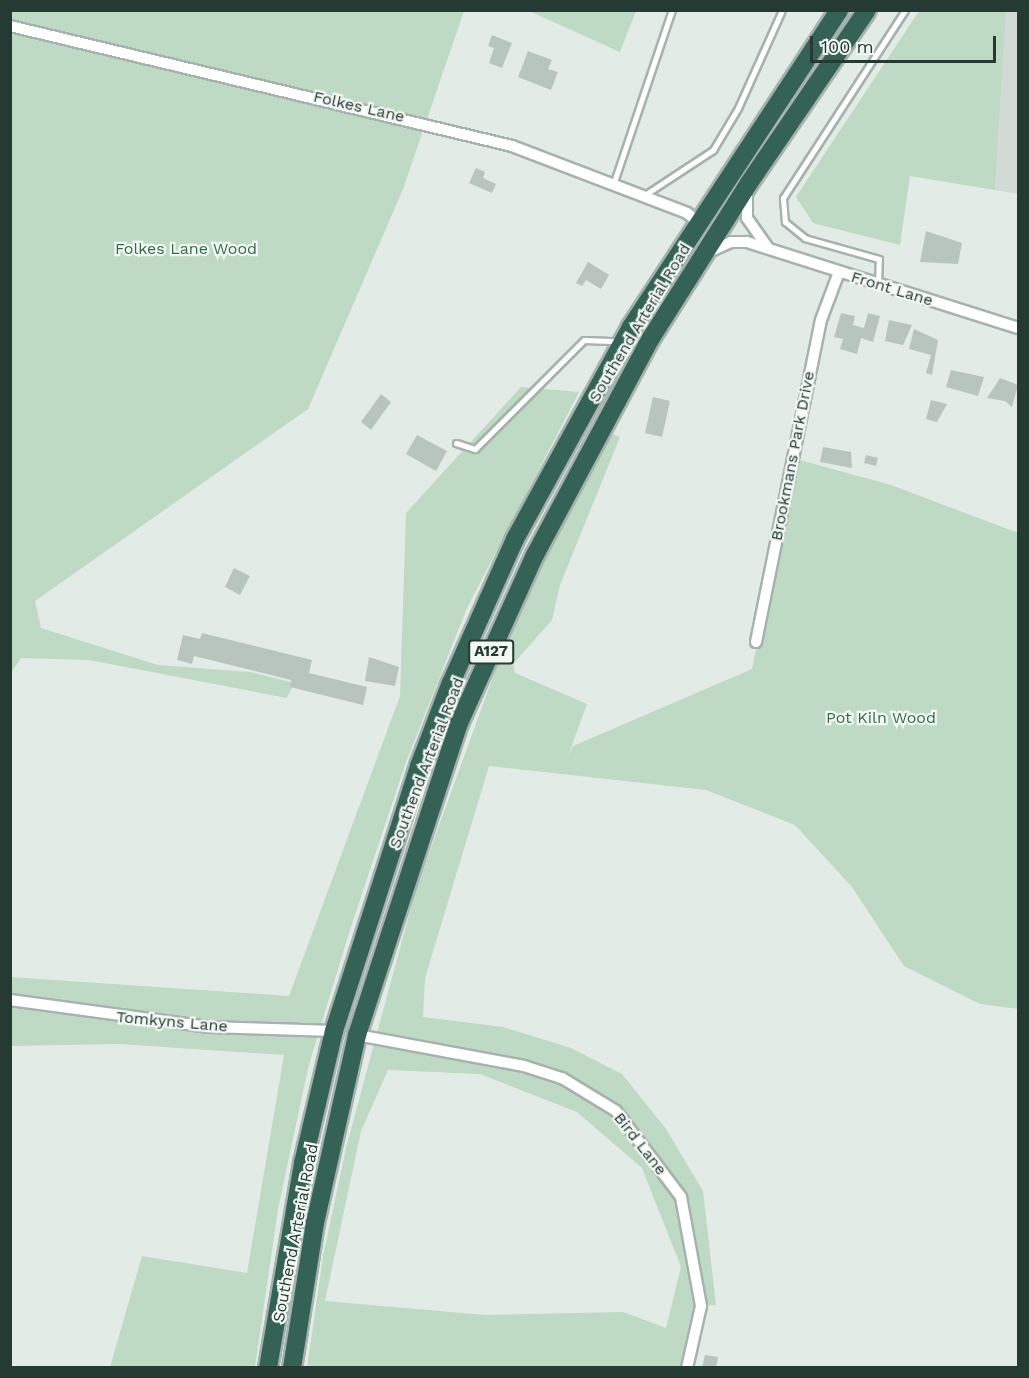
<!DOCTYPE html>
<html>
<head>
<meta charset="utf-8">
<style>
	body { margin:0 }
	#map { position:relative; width:1029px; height:1378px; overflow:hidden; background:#e3ebe7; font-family:"Work Sans",sans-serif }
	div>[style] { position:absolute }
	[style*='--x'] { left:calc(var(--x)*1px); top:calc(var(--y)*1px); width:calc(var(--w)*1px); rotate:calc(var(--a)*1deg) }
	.built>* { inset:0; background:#d1dad5 }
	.green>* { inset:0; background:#bed9c4 }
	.building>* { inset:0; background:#b8c5bf }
	.roads { filter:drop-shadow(2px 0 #a6b2ad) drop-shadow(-2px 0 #a6b2ad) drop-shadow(0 2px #a6b2ad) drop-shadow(0 -2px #a6b2ad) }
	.lane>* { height:5px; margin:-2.5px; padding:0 2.5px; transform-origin:2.5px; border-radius:2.5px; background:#fff }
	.street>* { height:10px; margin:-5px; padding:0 5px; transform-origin:5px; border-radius:5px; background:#fff }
	.highway>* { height:18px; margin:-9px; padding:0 9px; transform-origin:9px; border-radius:9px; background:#346356 }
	span { translate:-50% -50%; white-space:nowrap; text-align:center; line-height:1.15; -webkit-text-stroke:4.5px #f3f8f5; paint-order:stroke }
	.shield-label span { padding:2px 4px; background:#f3f8f5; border:2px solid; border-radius:4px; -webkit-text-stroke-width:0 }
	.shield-label { font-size:15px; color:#243a33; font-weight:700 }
	.street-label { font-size:16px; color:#243a33 }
	.park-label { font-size:16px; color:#336c46 }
	.frame { position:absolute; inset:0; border:12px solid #243a33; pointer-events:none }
	.scale { position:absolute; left:810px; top:36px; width:186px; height:27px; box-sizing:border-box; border:3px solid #243a33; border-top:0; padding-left:8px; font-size:18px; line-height:21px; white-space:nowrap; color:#243a33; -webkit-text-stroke:4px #f3f8f5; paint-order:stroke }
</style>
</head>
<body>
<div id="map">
	<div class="built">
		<i style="clip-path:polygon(972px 11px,1018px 11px,1018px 194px,995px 190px,1006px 12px)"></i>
	</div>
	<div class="green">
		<i style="clip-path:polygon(11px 11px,464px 11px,403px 189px,308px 409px,35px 601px,41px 628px,158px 665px,250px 672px,294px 683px,287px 698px,89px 660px,21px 658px,11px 673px)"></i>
		<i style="clip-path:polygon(529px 11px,636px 11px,620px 52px)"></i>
		<i style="clip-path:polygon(919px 11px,1006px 12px,995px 190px,910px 176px,900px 245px,813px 223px,796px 197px)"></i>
		<i style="clip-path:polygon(521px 387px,579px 392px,467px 608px,406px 762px,349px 933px,308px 1068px,278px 1209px,255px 1367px,110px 1367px,142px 1256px,247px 1273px,284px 1055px,119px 1044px,11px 1046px,10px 977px,289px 996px,400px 696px,406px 513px)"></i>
		<i style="clip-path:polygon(evenodd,604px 431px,620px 437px,560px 585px,552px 620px,513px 664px,515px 673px,587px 704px,568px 756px,573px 746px,752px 669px,796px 459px,891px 485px,1018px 533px,1018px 1009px,980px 1004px,904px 966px,852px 887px,795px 825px,706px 790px,489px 766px,425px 978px,423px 1017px,503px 1027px,571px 1048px,622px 1074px,666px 1129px,703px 1191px,716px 1305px,701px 1306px,690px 1367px,307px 1368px,323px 1256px,346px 1148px,416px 889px,514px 619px,604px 431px,388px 1070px,480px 1074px,577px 1112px,642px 1168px,681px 1267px,666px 1328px,623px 1312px,485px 1315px,325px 1301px,361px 1131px,388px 1070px)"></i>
	</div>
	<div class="building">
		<i style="clip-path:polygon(492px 35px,512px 43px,502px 68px,489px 63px,494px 48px,488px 46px)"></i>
		<i style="clip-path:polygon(528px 51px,552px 60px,548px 69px,558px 72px,551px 90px,518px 77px)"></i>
		<i style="clip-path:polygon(476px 168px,485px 172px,483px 178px,496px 184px,492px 193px,469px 183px)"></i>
		<i style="clip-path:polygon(926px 231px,962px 243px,958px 264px,920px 262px)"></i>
		<i style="clip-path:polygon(588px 262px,609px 275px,601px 289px,586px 280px,582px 286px,576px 283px)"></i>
		<i style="clip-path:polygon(841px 313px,855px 316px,853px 325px,864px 328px,868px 313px,880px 316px,873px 342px,861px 338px,857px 354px,840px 349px,843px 339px,834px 337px)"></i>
		<i style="clip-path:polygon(889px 320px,912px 325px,903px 345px,885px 341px)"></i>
		<i style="clip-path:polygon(914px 329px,938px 340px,932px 375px,926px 373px,931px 355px,909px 349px)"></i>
		<i style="clip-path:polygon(951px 370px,984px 377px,978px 396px,946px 387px)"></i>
		<i style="clip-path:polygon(1000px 378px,1018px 385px,1012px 407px,1005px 401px,987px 398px)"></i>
		<i style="clip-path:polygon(381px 394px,391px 402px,371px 430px,361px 422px)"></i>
		<i style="clip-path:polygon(653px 397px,670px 401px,662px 437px,645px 433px)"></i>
		<i style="clip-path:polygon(931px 400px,947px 404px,937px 422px,926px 419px)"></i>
		<i style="clip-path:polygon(417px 435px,447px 451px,436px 471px,406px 454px)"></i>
		<i style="clip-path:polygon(823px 447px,851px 452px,852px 468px,820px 462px)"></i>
		<i style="clip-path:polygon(866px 455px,878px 458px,876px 466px,864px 463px)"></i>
		<i style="clip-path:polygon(234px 568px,250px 576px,240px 595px,225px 587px)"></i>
		<i style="clip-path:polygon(202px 633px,312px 660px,309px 673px,367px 687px,363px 705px,290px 687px,291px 680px,194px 656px,192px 664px,177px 660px,183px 635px,200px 639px)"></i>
		<i style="clip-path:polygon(369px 657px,399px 667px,395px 686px,365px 681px)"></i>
		<i style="clip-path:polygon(705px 1355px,718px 1357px,716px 1368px,702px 1368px)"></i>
	</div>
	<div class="roads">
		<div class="lane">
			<i style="--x:613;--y:185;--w:185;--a:-71.4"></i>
			<i style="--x:643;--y:196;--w:84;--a:-33.3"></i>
			<i style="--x:713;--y:150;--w:49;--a:-59.2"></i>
			<i style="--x:738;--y:108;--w:107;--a:-65.8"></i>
			<i style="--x:878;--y:284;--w:25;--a:-88"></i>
			<i style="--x:879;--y:259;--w:77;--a:-164.2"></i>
			<i style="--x:805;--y:238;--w:26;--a:-141"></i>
			<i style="--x:785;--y:222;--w:24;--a:-95"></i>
			<i style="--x:783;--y:198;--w:224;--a:-57"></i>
			<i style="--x:456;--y:443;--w:20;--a:18"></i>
			<i style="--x:475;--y:449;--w:154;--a:-45"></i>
			<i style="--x:584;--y:340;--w:34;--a:2"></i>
		</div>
		<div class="street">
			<i style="--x:10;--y:26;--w:516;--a:13.44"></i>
			<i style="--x:512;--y:146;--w:187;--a:20.9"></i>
			<i style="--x:687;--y:213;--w:13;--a:39"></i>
			<i style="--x:747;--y:192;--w:26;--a:90"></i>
			<i style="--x:747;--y:218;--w:35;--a:55"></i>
			<i style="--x:711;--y:251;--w:22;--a:-24"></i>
			<i style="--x:731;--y:242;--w:16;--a:0"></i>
			<i style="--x:747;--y:242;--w:284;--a:17.6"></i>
			<i style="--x:756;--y:642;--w:328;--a:-78.6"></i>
			<i style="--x:821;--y:320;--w:51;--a:-69.4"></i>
			<i style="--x:10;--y:1000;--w:201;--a:7.7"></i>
			<i style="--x:209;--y:1027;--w:125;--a:1.8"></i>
			<i style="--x:357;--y:1035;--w:170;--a:10.5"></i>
			<i style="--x:524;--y:1066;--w:40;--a:18"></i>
			<i style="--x:562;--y:1078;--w:63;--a:31.4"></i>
			<i style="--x:616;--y:1111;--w:108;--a:52.9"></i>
			<i style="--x:681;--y:1197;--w:111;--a:79.6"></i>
			<i style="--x:701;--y:1306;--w:64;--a:102.7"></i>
		</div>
		<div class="highway">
			<i style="--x:268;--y:1368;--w:208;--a:-80.3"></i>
			<i style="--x:303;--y:1163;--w:136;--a:-76.8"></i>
			<i style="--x:334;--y:1031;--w:278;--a:-72.2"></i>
			<i style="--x:419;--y:766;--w:87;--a:-69.1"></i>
			<i style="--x:450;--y:685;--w:160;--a:-66"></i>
			<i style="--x:515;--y:539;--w:242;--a:-61.3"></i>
			<i style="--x:631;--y:327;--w:379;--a:-56.7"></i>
			<i style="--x:292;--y:1368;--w:147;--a:-81"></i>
			<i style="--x:315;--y:1223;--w:193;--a:-77.4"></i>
			<i style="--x:357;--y:1035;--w:328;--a:-71.9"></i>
			<i style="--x:459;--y:723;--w:184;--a:-65.7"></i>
			<i style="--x:535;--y:555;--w:246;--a:-61.9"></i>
			<i style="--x:651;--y:338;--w:183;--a:-57.7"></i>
			<i style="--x:749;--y:183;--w:209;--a:-55.7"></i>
		</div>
	</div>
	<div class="shield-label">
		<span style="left:491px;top:652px">A127</span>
	</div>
	<div class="street-label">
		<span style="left:359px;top:107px;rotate:13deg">Folkes Lane</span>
		<span style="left:892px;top:289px;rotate:17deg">Front Lane</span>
		<span style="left:640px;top:323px;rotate:-59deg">Southend Arterial Road</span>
		<span style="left:793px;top:456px;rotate:-79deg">Brookmans Park Drive</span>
		<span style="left:427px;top:763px;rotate:-69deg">Southend Arterial Road</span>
		<span style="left:172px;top:1022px;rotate:5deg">Tomkyns Lane</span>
		<span style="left:640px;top:1144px;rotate:52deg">Bird Lane</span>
		<span style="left:296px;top:1233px;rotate:-79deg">Southend Arterial Road</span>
	</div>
	<div class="park-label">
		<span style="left:186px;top:249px">Folkes Lane Wood</span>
		<span style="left:881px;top:718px">Pot Kiln Wood</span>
	</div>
	<div class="frame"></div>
	<div class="scale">100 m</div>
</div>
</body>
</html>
